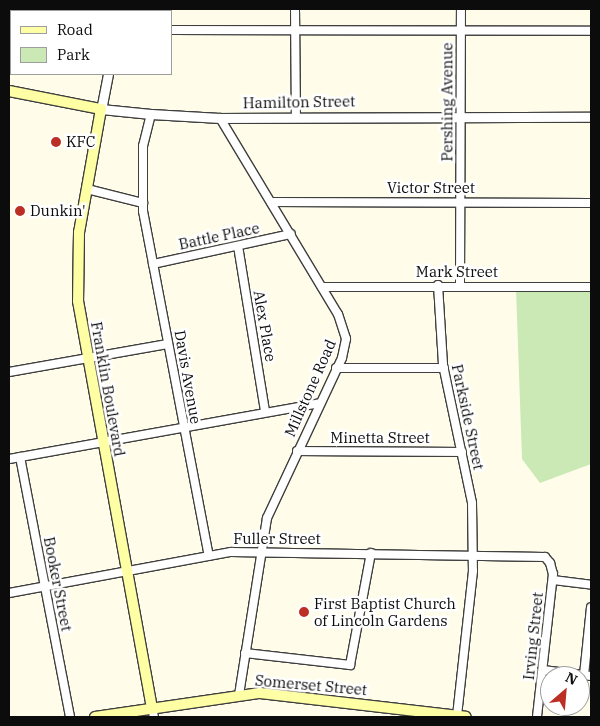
<!DOCTYPE html>
<html>
<head>
<meta charset="utf-8">
<style>
	body { margin:0 }
	#map { position:relative; width:600px; height:726px; overflow:hidden; background:#fffdea; font-family:"IBM Plex Serif",serif }
	div>[style] { position:absolute }
	[style*='--x'] { left:calc(var(--x)*1px); top:calc(var(--y)*1px); width:calc(var(--w)*1px); rotate:calc(var(--a)*1deg) }
	.green>* { inset:0; background:#cae9b5 }
	.roads { filter:drop-shadow(1px 0 #3f3f3f) drop-shadow(-1px 0 #3f3f3f) drop-shadow(0 1px #3f3f3f) drop-shadow(0 -1px #3f3f3f) }
	.minor>* { height:8px; margin:-4px; padding:0 4px; transform-origin:4px; border-radius:4px; background:#fff }
	.tertiary>* { height:9px; margin:-4.5px; padding:0 4.5px; transform-origin:4.5px; border-radius:4.5px; background:#fff }
	.secondary>* { height:10px; margin:-5px; padding:0 5px; transform-origin:5px; border-radius:5px; background:#feffa5 }
	.dots>* { width:14px; height:14px; translate:-50% -50%; box-sizing:border-box; border:2px solid #fff; border-radius:50% }
	span { translate:-50% -50%; white-space:nowrap; text-align:center; line-height:1.15; -webkit-text-stroke:5px #fff; paint-order:stroke }
	.street-label { font-size:15px; color:#0c0c0c }
	.poi-label { font-size:15px; color:#0c0c0c }
	.left { translate:0 -50%; text-align:left }
	.frame { position:absolute; inset:0; border:10px solid #0c0c0c; pointer-events:none }
	.legend { position:absolute; left:10px; top:10px; width:162px; height:65px; box-sizing:border-box; background:#fff; border:1px solid #9e9e9e; margin:0; padding:6px 9px; list-style:none; font-size:15px; color:#0c0c0c }
	.legend li { display:flex; align-items:center; gap:10px; height:25px }
	.legend b { width:25px; border:1px solid #9e9e9e }
	.north { position:absolute; left:540px; top:666px; width:50px; height:50px; box-sizing:border-box; background:#fff; border:1px solid #9e9e9e; border-radius:50%; rotate:27deg; font-size:14px; font-weight:700; line-height:20px; text-align:center; color:#0c0c0c }
	.north::after { content:''; display:block; margin:auto; width:18px; height:22px; background:#bb2f24; clip-path:polygon(50% 0,100% 100%,50% 72%,0 100%) }
</style>
</head>
<body>
<div id="map">
	<div class="green">
		<i style="clip-path:polygon(516px 288px,591px 289px,591px 464px,540px 483px,522px 459px)"></i>
	</div>
	<div class="roads">
		<div class="minor">
			<i style="--x:295;--y:9;--w:107;--a:89.5"></i>
			<i style="--x:171;--y:30;--w:420;--a:0.1"></i>
			<i style="--x:151;--y:114;--w:33;--a:104"></i>
			<i style="--x:143;--y:146;--w:65;--a:90"></i>
			<i style="--x:143;--y:211;--w:351;--a:79.2"></i>
			<i style="--x:220;--y:118;--w:229;--a:59"></i>
			<i style="--x:338;--y:314;--w:26;--a:72"></i>
			<i style="--x:346;--y:339;--w:19;--a:102"></i>
			<i style="--x:342;--y:358;--w:177;--a:115.1"></i>
			<i style="--x:267;--y:518;--w:179;--a:99"></i>
			<i style="--x:87;--y:189;--w:58;--a:14"></i>
			<i style="--x:271;--y:202;--w:320;--a:0.2"></i>
			<i style="--x:238;--y:246;--w:167;--a:80.7"></i>
			<i style="--x:153;--y:264;--w:141;--a:-12.3"></i>
			<i style="--x:438;--y:285;--w:80;--a:86.4"></i>
			<i style="--x:443;--y:365;--w:141;--a:78.1"></i>
			<i style="--x:472;--y:503;--w:68;--a:89.2"></i>
			<i style="--x:473;--y:571;--w:146;--a:96.3"></i>
			<i style="--x:460;--y:285;--w:276;--a:-89.8"></i>
			<i style="--x:322;--y:287;--w:269;--a:0"></i>
			<i style="--x:336;--y:368;--w:108;--a:0"></i>
			<i style="--x:9;--y:372;--w:161;--a:-10"></i>
			<i style="--x:297;--y:451;--w:165;--a:0.3"></i>
			<i style="--x:20;--y:457;--w:265;--a:79.1"></i>
			<i style="--x:9;--y:459;--w:316;--a:-10.2"></i>
			<i style="--x:553;--y:580;--w:38;--a:7"></i>
			<i style="--x:9;--y:593;--w:226;--a:-10.5"></i>
			<i style="--x:231;--y:552;--w:314;--a:0.9"></i>
			<i style="--x:545;--y:557;--w:8;--a:50"></i>
			<i style="--x:550;--y:563;--w:11;--a:75"></i>
			<i style="--x:553;--y:574;--w:144;--a:96.4"></i>
			<i style="--x:245;--y:653;--w:106;--a:6.5"></i>
			<i style="--x:350;--y:665;--w:114;--a:-79.4"></i>
			<i style="--x:543;--y:670;--w:48;--a:7.1"></i>
			<i style="--x:584;--y:675;--w:68;--a:-84.1"></i>
			<i style="--x:152;--y:707;--w:10;--a:79"></i>
		</div>
		<div class="tertiary">
			<i style="--x:105;--y:9;--w:2;--a:63"></i>
			<i style="--x:108;--y:74;--w:36;--a:101"></i>
			<i style="--x:101;--y:109;--w:50;--a:5.7"></i>
			<i style="--x:151;--y:114;--w:69;--a:3.3"></i>
			<i style="--x:220;--y:118;--w:371;--a:-0.2"></i>
		</div>
		<div class="secondary">
			<i style="--x:9;--y:91;--w:94;--a:11.1"></i>
			<i style="--x:101;--y:109;--w:125;--a:100.1"></i>
			<i style="--x:79;--y:232;--w:69;--a:90.8"></i>
			<i style="--x:78;--y:301;--w:413;--a:79.7"></i>
			<i style="--x:95;--y:717;--w:167;--a:-8.3"></i>
			<i style="--x:260;--y:693;--w:207;--a:6.6"></i>
		</div>
	</div>
	<div class="dots">
		<i style="left:56px;top:142px;background:#bb2f24"></i>
		<i style="left:20px;top:211px;background:#bb2f24"></i>
		<i style="left:304px;top:612px;background:#bb2f24"></i>
	</div>
	<div class="street-label">
		<span style="left:299px;top:102px;rotate:-1deg">Hamilton Street</span>
		<span style="left:447px;top:102px;rotate:-90deg">Pershing Avenue</span>
		<span style="left:431px;top:188px">Victor Street</span>
		<span style="left:219px;top:236px;rotate:-12deg">Battle Place</span>
		<span style="left:457px;top:272px">Mark Street</span>
		<span style="left:265px;top:326px;rotate:80deg">Alex Place</span>
		<span style="left:188px;top:377px;rotate:80deg">Davis Avenue</span>
		<span style="left:310px;top:388px;rotate:-66deg">Millstone Road</span>
		<span style="left:108px;top:389px;rotate:80deg">Franklin Boulevard</span>
		<span style="left:468px;top:417px;rotate:78deg">Parkside Street</span>
		<span style="left:380px;top:438px">Minetta Street</span>
		<span style="left:277px;top:539px">Fuller Street</span>
		<span style="left:58px;top:584px;rotate:79deg">Booker Street</span>
		<span style="left:533px;top:636px;rotate:-84deg">Irving Street</span>
		<span style="left:311px;top:685px;rotate:5deg">Somerset Street</span>
	</div>
	<div class="poi-label">
		<span class="left" style="left:66px;top:142px">KFC</span>
		<span class="left" style="left:30px;top:211px">Dunkin'</span>
		<span class="left" style="left:314px;top:612px">First Baptist Church<br>of Lincoln Gardens</span>
	</div>
	<div class="frame"></div>
	<ul class="legend">
	<li><b style="height:6px;background:#feffa5"></b>Road</li>
	<li><b style="height:14px;background:#cae9b5"></b>Park</li>
	</ul>
	<div class="north">N</div>
</div>
</body>
</html>
